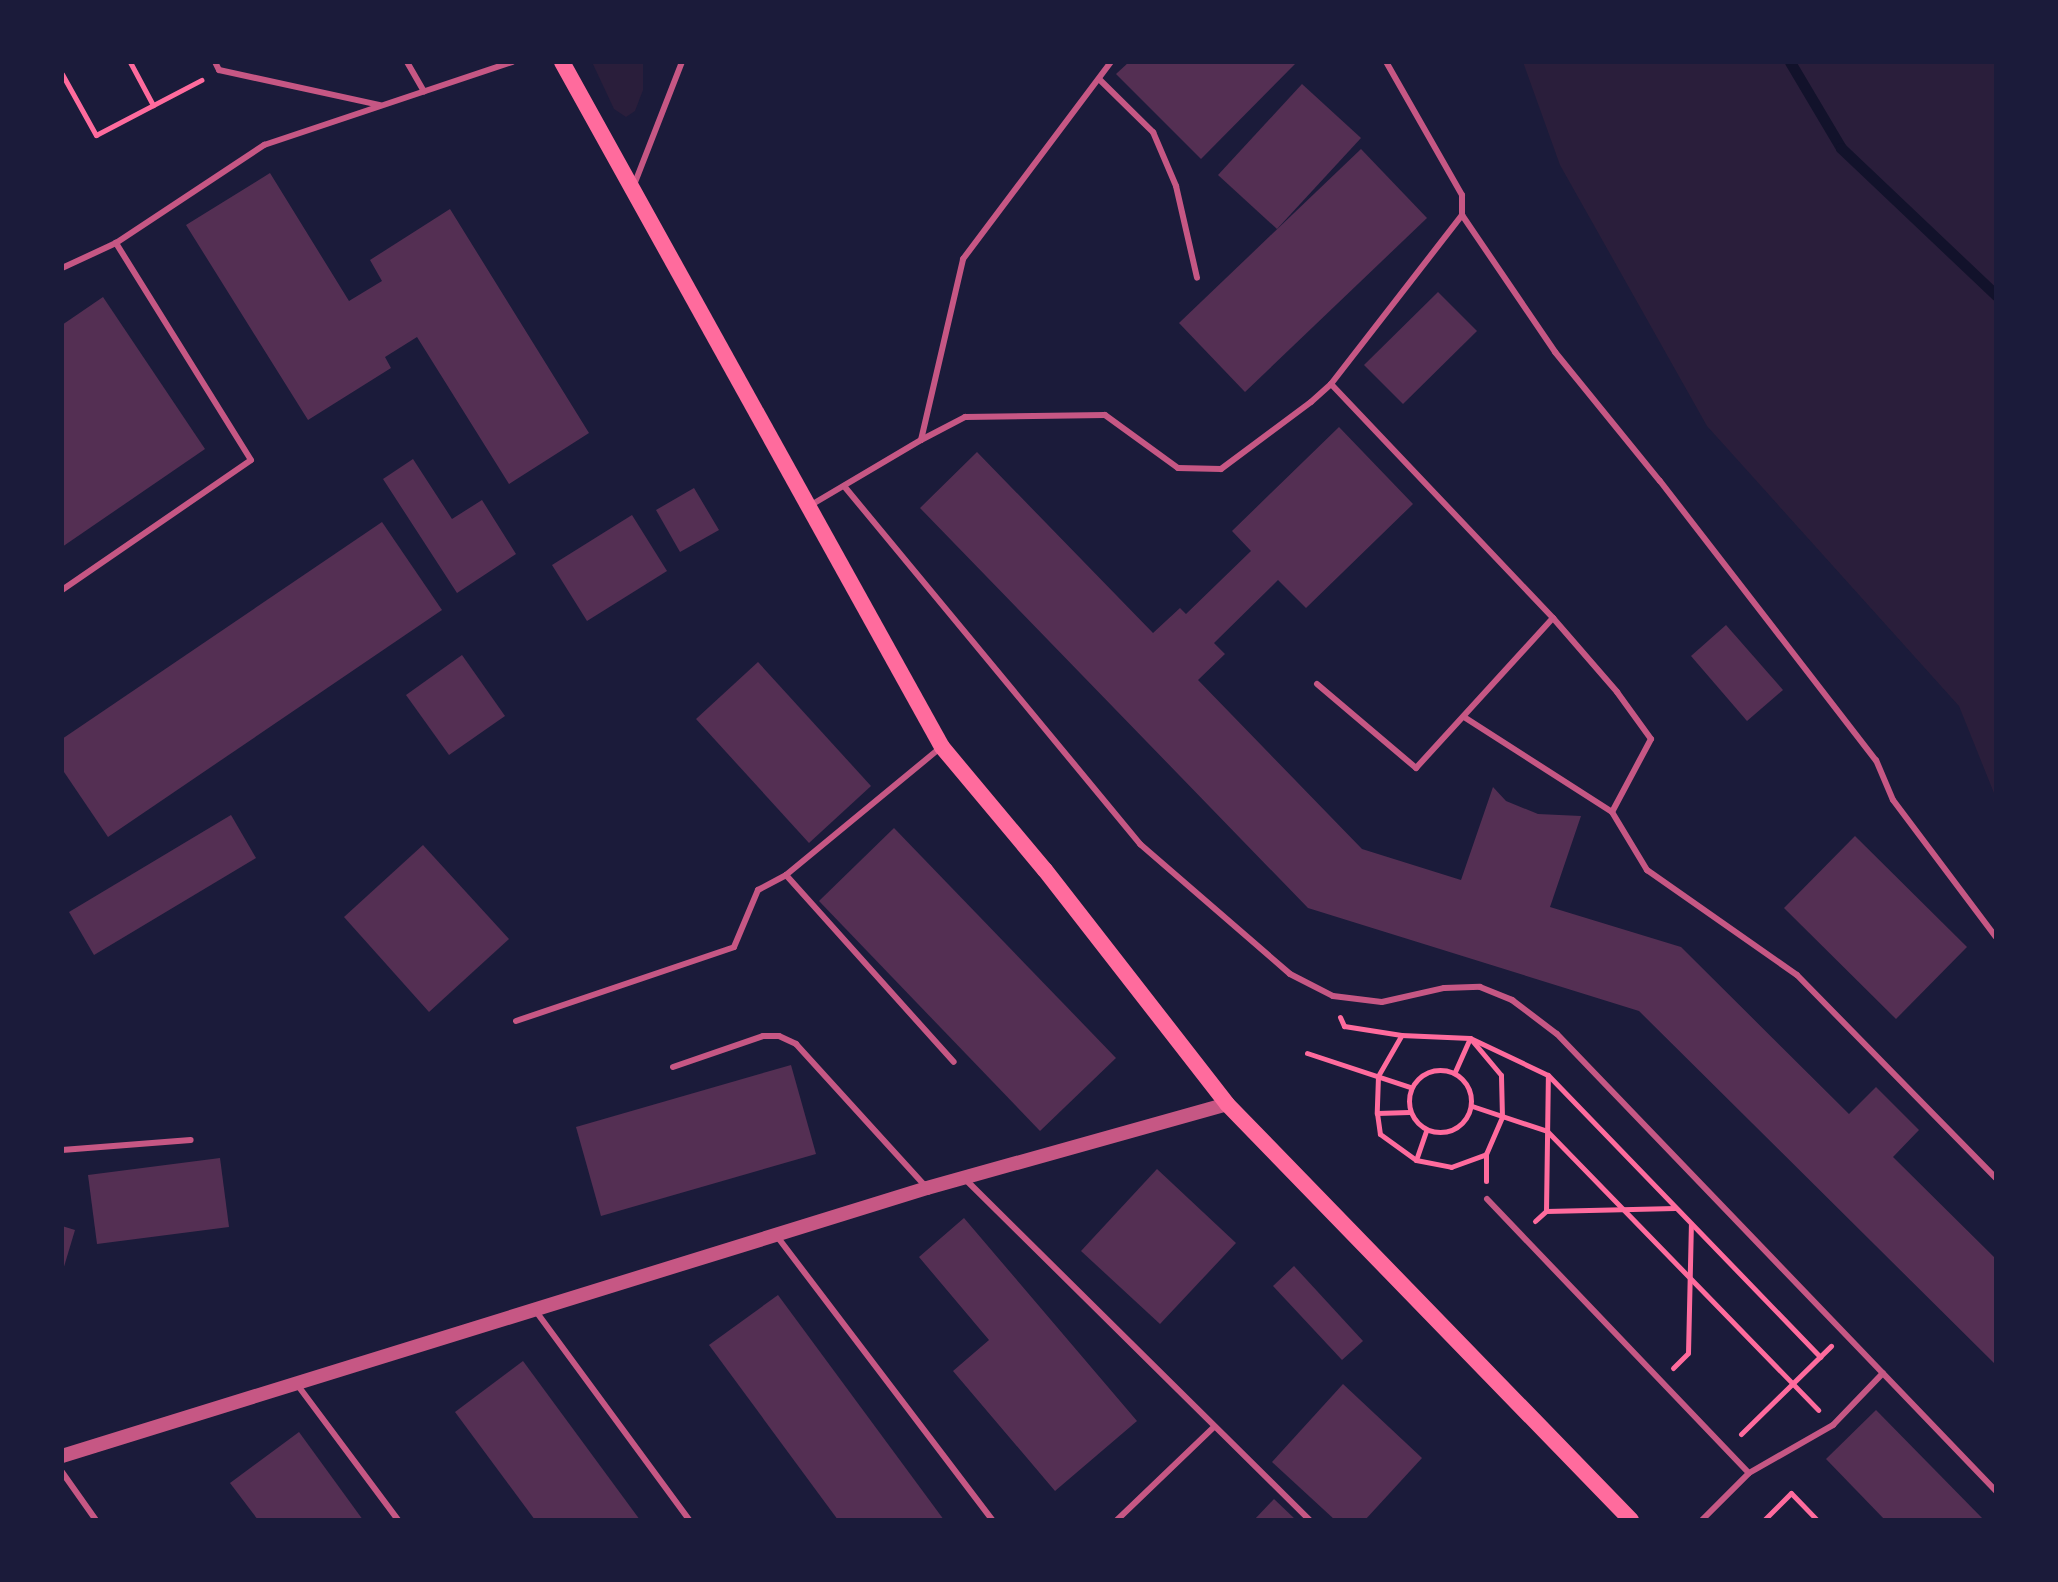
<!DOCTYPE html>
<html>
<head>
<meta charset="utf-8">
<style>
	body { margin:0 }
	#map { position:relative; width:2058px; height:1582px; overflow:hidden; background:#1b1b3a; font-family:"Nunito Sans",sans-serif }
	div>[style] { position:absolute }
	[style*='--x'] { left:calc(var(--x)*1px); top:calc(var(--y)*1px); width:calc(var(--w)*1px); rotate:calc(var(--a)*1deg) }
	.green>* { inset:0; background:#2a1e3b }
	.stream>* { height:11px; margin:-5.5px; padding:0 5.5px; transform-origin:5.5px; border-radius:5.5px; background:#12122b }
	.building>* { inset:0; background:#542f53 }
	.path>* { height:5px; margin:-2.5px; padding:0 2.5px; transform-origin:2.5px; border-radius:2.5px; background:#ff6b9d }
	.path>.ring { margin:-2.5px; padding:0; box-sizing:content-box; background:none; border:5px solid #ff6b9d; border-radius:50% }
	.service>* { height:6px; margin:-3px; padding:0 3px; transform-origin:3px; border-radius:3px; background:#c65784 }
	.tertiary>* { height:14px; margin:-7px; padding:0 7px; transform-origin:7px; border-radius:7px; background:#c65784 }
	.secondary>* { height:16px; margin:-8px; padding:0 8px; transform-origin:8px; border-radius:8px; background:#ff6b9d }
	span { translate:-50% -50%; white-space:nowrap; text-align:center; line-height:1.15; -webkit-text-stroke:6px #1b1b3a; paint-order:stroke }
	.frame { position:absolute; inset:0; border:64px solid #1b1b3a; pointer-events:none }
</style>
</head>
<body>
<div id="map">
	<div class="green">
		<i style="clip-path:polygon(592px 62px,643px 62px,643px 90px,635px 111px,626px 117px,614px 109px)"></i>
		<i style="clip-path:polygon(1523px 62px,1996px 62px,1996px 798px,1959px 706px,1707px 426px,1560px 165px)"></i>
	</div>
	<div class="stream">
		<i style="--x:1790;--y:62;--w:100;--a:59.3"></i>
		<i style="--x:1841;--y:148;--w:214;--a:43.5"></i>
	</div>
	<div class="building">
		<i style="clip-path:polygon(1129px 62px,1297px 62px,1201px 159px,1116px 74px)"></i>
		<i style="clip-path:polygon(1302px 84px,1361px 138px,1277px 229px,1218px 175px)"></i>
		<i style="clip-path:polygon(1361px 149px,1427px 218px,1245px 392px,1179px 323px)"></i>
		<i style="clip-path:polygon(270px 173px,349px 301px,382px 281px,370px 260px,450px 209px,589px 433px,509px 484px,417px 337px,385px 357px,391px 368px,308px 420px,186px 225px)"></i>
		<i style="clip-path:polygon(1438px 292px,1477px 331px,1403px 404px,1364px 365px)"></i>
		<i style="clip-path:polygon(103px 297px,205px 449px,62px 547px,62px 325px)"></i>
		<i style="clip-path:polygon(1339px 427px,1413px 504px,1306px 608px,1278px 580px,1214px 643px,1225px 654px,1198px 680px,1362px 849px,1461px 880px,1493px 787px,1506px 801px,1538px 814px,1581px 816px,1550px 907px,1681px 947px,1849px 1114px,1876px 1087px,1919px 1130px,1893px 1157px,1996px 1259px,1996px 1365px,1639px 1011px,1308px 908px,920px 508px,977px 452px,1153px 633px,1180px 608px,1186px 614px,1251px 551px,1232px 531px)"></i>
		<i style="clip-path:polygon(413px 459px,452px 519px,482px 500px,516px 554px,457px 593px,383px 479px)"></i>
		<i style="clip-path:polygon(694px 488px,719px 530px,680px 552px,656px 510px)"></i>
		<i style="clip-path:polygon(632px 515px,667px 571px,587px 621px,552px 565px)"></i>
		<i style="clip-path:polygon(382px 522px,442px 610px,108px 837px,62px 769px,62px 739px)"></i>
		<i style="clip-path:polygon(1726px 625px,1783px 690px,1747px 721px,1691px 656px)"></i>
		<i style="clip-path:polygon(462px 655px,505px 716px,449px 755px,406px 695px)"></i>
		<i style="clip-path:polygon(758px 662px,871px 786px,809px 843px,696px 719px)"></i>
		<i style="clip-path:polygon(231px 815px,256px 858px,94px 955px,69px 912px)"></i>
		<i style="clip-path:polygon(894px 828px,1116px 1058px,1040px 1131px,819px 901px)"></i>
		<i style="clip-path:polygon(1855px 836px,1967px 947px,1896px 1019px,1784px 908px)"></i>
		<i style="clip-path:polygon(423px 845px,509px 939px,429px 1012px,344px 917px)"></i>
		<i style="clip-path:polygon(791px 1065px,816px 1154px,601px 1216px,576px 1127px)"></i>
		<i style="clip-path:polygon(220px 1158px,229px 1227px,97px 1244px,88px 1175px)"></i>
		<i style="clip-path:polygon(1157px 1169px,1236px 1243px,1160px 1324px,1081px 1251px)"></i>
		<i style="clip-path:polygon(964px 1218px,1137px 1421px,1055px 1491px,953px 1371px,989px 1340px,919px 1257px)"></i>
		<i style="clip-path:polygon(62px 1226px,75px 1230px,63px 1270px,62px 1270px)"></i>
		<i style="clip-path:polygon(1294px 1266px,1363px 1341px,1342px 1360px,1273px 1286px)"></i>
		<i style="clip-path:polygon(778px 1295px,944px 1520px,838px 1520px,709px 1345px)"></i>
		<i style="clip-path:polygon(523px 1361px,640px 1520px,535px 1520px,455px 1412px)"></i>
		<i style="clip-path:polygon(1343px 1384px,1422px 1458px,1365px 1520px,1335px 1520px,1272px 1462px)"></i>
		<i style="clip-path:polygon(1876px 1410px,1984px 1520px,1885px 1520px,1826px 1459px)"></i>
		<i style="clip-path:polygon(299px 1432px,363px 1520px,258px 1520px,230px 1483px)"></i>
		<i style="clip-path:polygon(1274px 1499px,1296px 1520px,1254px 1520px)"></i>
	</div>
	<div class="path">
		<i style="--x:130;--y:62;--w:49;--a:61.9"></i>
		<i style="--x:62;--y:74;--w:70;--a:60.9"></i>
		<i style="--x:96;--y:135;--w:119;--a:-27.6"></i>
		<i style="--x:1340;--y:1017;--w:10;--a:66"></i>
		<i style="--x:1344;--y:1026;--w:58;--a:9"></i>
		<i style="--x:1401;--y:1035;--w:69;--a:2.5"></i>
		<i style="--x:1470;--y:1038;--w:86;--a:25.4"></i>
		<i style="--x:1548;--y:1075;--w:392;--a:46"></i>
		<i style="--x:1401;--y:1036;--w:46;--a:119.9"></i>
		<i style="--x:1378;--y:1076;--w:37;--a:92"></i>
		<i style="--x:1377;--y:1113;--w:21;--a:82"></i>
		<i style="--x:1380;--y:1134;--w:44;--a:35.8"></i>
		<i style="--x:1416;--y:1160;--w:36;--a:11"></i>
		<i style="--x:1451;--y:1167;--w:37;--a:-20"></i>
		<i style="--x:1486;--y:1154;--w:40;--a:-66.6"></i>
		<i style="--x:1502;--y:1117;--w:42;--a:-91.4"></i>
		<i style="--x:1501;--y:1075;--w:48;--a:-130"></i>
		<i style="--x:1470;--y:1038;--w:37;--a:114"></i>
		<i style="--x:1307;--y:1053;--w:108;--a:18.3"></i>
		<i class="ring" style="left:1409px;top:1070px;width:57px;height:57px"></i>
		<i style="--x:1472;--y:1106;--w:79;--a:18.4"></i>
		<i style="--x:1547;--y:1131;--w:389;--a:45.8"></i>
		<i style="--x:1377;--y:1113;--w:32;--a:-2"></i>
		<i style="--x:1486;--y:1154;--w:27;--a:90"></i>
		<i style="--x:1416;--y:1160;--w:31;--a:-71"></i>
		<i style="--x:1546;--y:1211;--w:129;--a:-1.3"></i>
		<i style="--x:1535;--y:1221;--w:15;--a:-42"></i>
		<i style="--x:1546;--y:1211;--w:135;--a:-89.2"></i>
		<i style="--x:1673;--y:1368;--w:21;--a:-45"></i>
		<i style="--x:1688;--y:1353;--w:129;--a:-88.7"></i>
		<i style="--x:1741;--y:1434;--w:126;--a:-44.4"></i>
		<i style="--x:1764;--y:1520;--w:38;--a:-45"></i>
		<i style="--x:1791;--y:1493;--w:37;--a:46"></i>
	</div>
	<div class="service">
		<i style="--x:215;--y:62;--w:9;--a:63"></i>
		<i style="--x:219;--y:70;--w:165;--a:12.3"></i>
		<i style="--x:407;--y:62;--w:34;--a:60"></i>
		<i style="--x:1099;--y:79;--w:76;--a:44.5"></i>
		<i style="--x:1153;--y:132;--w:59;--a:66.9"></i>
		<i style="--x:1176;--y:186;--w:94;--a:77.1"></i>
		<i style="--x:634;--y:185;--w:132;--a:-68.7"></i>
		<i style="--x:1462;--y:215;--w:166;--a:55.8"></i>
		<i style="--x:1555;--y:352;--w:166;--a:50.9"></i>
		<i style="--x:1660;--y:481;--w:353;--a:52.3"></i>
		<i style="--x:1876;--y:760;--w:43;--a:67"></i>
		<i style="--x:1893;--y:800;--w:171;--a:53.1"></i>
		<i style="--x:62;--y:268;--w:60;--a:-24.8"></i>
		<i style="--x:1331;--y:384;--w:323;--a:46.5"></i>
		<i style="--x:1553;--y:618;--w:98;--a:49.1"></i>
		<i style="--x:1617;--y:692;--w:58;--a:54.1"></i>
		<i style="--x:1651;--y:739;--w:83;--a:118.1"></i>
		<i style="--x:1612;--y:812;--w:68;--a:58.9"></i>
		<i style="--x:1647;--y:870;--w:183;--a:35"></i>
		<i style="--x:1797;--y:975;--w:284;--a:45.6"></i>
		<i style="--x:921;--y:440;--w:50;--a:-27.6"></i>
		<i style="--x:965;--y:417;--w:140;--a:-0.8"></i>
		<i style="--x:1105;--y:415;--w:90;--a:36"></i>
		<i style="--x:1178;--y:468;--w:43;--a:1.3"></i>
		<i style="--x:1221;--y:469;--w:112;--a:-36.7"></i>
		<i style="--x:1311;--y:402;--w:27;--a:-42"></i>
		<i style="--x:1331;--y:384;--w:214;--a:-52.2"></i>
		<i style="--x:1462;--y:215;--w:20;--a:-90"></i>
		<i style="--x:1462;--y:195;--w:153;--a:-119.7"></i>
		<i style="--x:844;--y:486;--w:465;--a:50.4"></i>
		<i style="--x:1140;--y:844;--w:198;--a:40.9"></i>
		<i style="--x:1290;--y:974;--w:48;--a:27.1"></i>
		<i style="--x:1333;--y:996;--w:49;--a:7"></i>
		<i style="--x:1382;--y:1002;--w:64;--a:-12.7"></i>
		<i style="--x:1444;--y:988;--w:36;--a:-2"></i>
		<i style="--x:1480;--y:987;--w:35;--a:22"></i>
		<i style="--x:1512;--y:1000;--w:56;--a:37.1"></i>
		<i style="--x:1557;--y:1034;--w:634;--a:46.15"></i>
		<i style="--x:811;--y:505;--w:128;--a:-30.6"></i>
		<i style="--x:921;--y:440;--w:186;--a:-76.9"></i>
		<i style="--x:963;--y:259;--w:246;--a:-53.1"></i>
		<i style="--x:62;--y:590;--w:229;--a:-34.5"></i>
		<i style="--x:251;--y:460;--w:256;--a:-121.9"></i>
		<i style="--x:116;--y:243;--w:178;--a:-33.5"></i>
		<i style="--x:264;--y:145;--w:262;--a:-18.5"></i>
		<i style="--x:1317;--y:684;--w:130;--a:40.3"></i>
		<i style="--x:1416;--y:768;--w:203;--a:-47.6"></i>
		<i style="--x:1464;--y:717;--w:176;--a:32.7"></i>
		<i style="--x:786;--y:875;--w:251;--a:48.1"></i>
		<i style="--x:516;--y:1021;--w:230;--a:-18.7"></i>
		<i style="--x:734;--y:947;--w:62;--a:-67.2"></i>
		<i style="--x:758;--y:890;--w:32;--a:-28"></i>
		<i style="--x:786;--y:875;--w:198;--a:-39.5"></i>
		<i style="--x:673;--y:1067;--w:95;--a:-19"></i>
		<i style="--x:763;--y:1036;--w:16;--a:0"></i>
		<i style="--x:779;--y:1036;--w:19;--a:25"></i>
		<i style="--x:796;--y:1044;--w:192;--a:47.7"></i>
		<i style="--x:62;--y:1150;--w:129;--a:-4.4"></i>
		<i style="--x:964;--y:1178;--w:486;--a:44.7"></i>
		<i style="--x:1487;--y:1199;--w:379;--a:46.3"></i>
		<i style="--x:776;--y:1235;--w:358;--a:52.8"></i>
		<i style="--x:535;--y:1310;--w:260;--a:53.7"></i>
		<i style="--x:296;--y:1383;--w:171;--a:53.3"></i>
		<i style="--x:62;--y:1472;--w:59;--a:54.7"></i>
		<i style="--x:1117;--y:1520;--w:133;--a:-43.8"></i>
		<i style="--x:1702;--y:1520;--w:66;--a:-45"></i>
		<i style="--x:1749;--y:1473;--w:97;--a:-29.7"></i>
		<i style="--x:1833;--y:1425;--w:72;--a:-46.1"></i>
	</div>
	<div class="tertiary">
		<i style="--x:62;--y:1456;--w:906;--a:-17.21"></i>
		<i style="--x:927;--y:1188;--w:312;--a:-15.6"></i>
	</div>
	<div class="secondary">
		<i style="--x:562;--y:62;--w:783;--a:60.98"></i>
		<i style="--x:942;--y:747;--w:160;--a:50.1"></i>
		<i style="--x:1045;--y:870;--w:296;--a:52.1"></i>
		<i style="--x:1227;--y:1104;--w:580;--a:45.84"></i>
	</div>
	<div class="frame"></div>
</div>
</body>
</html>
